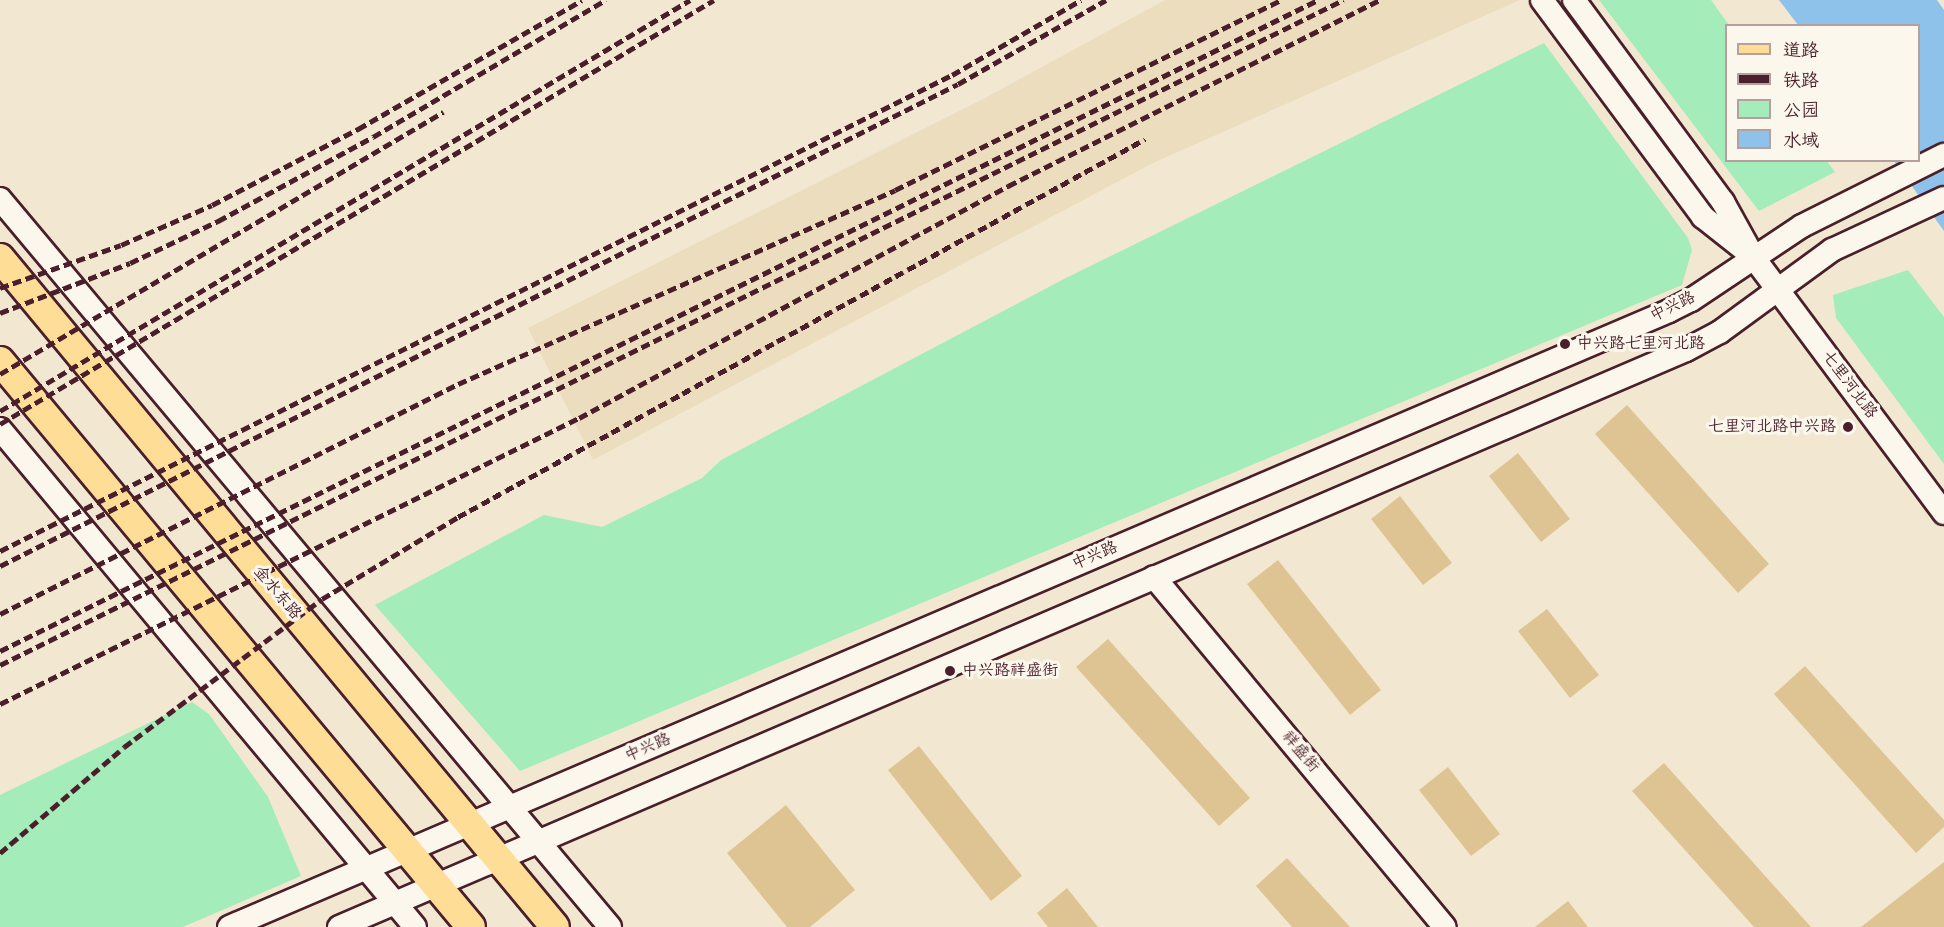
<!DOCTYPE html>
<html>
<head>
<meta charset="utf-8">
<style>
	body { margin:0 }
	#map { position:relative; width:1944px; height:927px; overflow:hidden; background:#f2e8d1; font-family:"Balsamiq Sans","LXGW WenKai TC",sans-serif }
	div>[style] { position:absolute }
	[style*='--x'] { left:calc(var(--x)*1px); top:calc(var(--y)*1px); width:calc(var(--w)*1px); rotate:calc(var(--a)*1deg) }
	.built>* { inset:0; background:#ecddbe }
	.green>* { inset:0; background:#a4ecba }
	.water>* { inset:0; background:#8ec2eb }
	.building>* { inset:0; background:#dec493 }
	.roads { filter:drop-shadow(2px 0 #4a1f2b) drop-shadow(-2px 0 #4a1f2b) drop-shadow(0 2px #4a1f2b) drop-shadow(0 -2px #4a1f2b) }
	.minor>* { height:22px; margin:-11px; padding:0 11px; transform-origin:11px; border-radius:11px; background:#fbf7ec }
	.major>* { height:28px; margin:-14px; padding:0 14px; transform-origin:14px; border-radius:14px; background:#fedd96 }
	.rail>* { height:4.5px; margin-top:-2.25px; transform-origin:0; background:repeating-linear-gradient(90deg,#4a1f2b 0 9px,transparent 0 13.5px) }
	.dots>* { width:16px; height:16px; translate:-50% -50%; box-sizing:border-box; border:3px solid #fbf7ec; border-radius:50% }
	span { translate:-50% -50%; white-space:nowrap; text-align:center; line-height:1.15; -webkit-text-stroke:6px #fbf7ec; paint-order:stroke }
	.street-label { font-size:16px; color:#4a1f2b }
	.poi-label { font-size:16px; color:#4a1f2b }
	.left { translate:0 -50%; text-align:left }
	.right { translate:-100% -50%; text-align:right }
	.legend { position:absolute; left:1725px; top:24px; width:195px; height:138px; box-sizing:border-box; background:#fbf7ec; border:2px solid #b4a19f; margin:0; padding:8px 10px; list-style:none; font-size:18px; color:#4a1f2b }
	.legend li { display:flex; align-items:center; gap:12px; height:30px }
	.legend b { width:30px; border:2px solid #b4a19f }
</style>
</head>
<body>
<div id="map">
	<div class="built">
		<i style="clip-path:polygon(1165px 0,1520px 0,1153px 163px,593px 460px,528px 328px,981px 100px)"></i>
	</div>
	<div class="green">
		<i style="clip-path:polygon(1599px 0,1711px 0,1729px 25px,1726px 160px,1827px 161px,1835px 172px,1759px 211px)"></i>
		<i style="clip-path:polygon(1544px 43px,1688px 238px,1692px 250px,1682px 285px,520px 771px,375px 605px,544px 515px,602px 527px,702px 478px,721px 460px,1064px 279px)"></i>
		<i style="clip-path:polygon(1908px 270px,1944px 317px,1944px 464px,1836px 318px,1833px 295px)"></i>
		<i style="clip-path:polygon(192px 702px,209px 714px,268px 797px,301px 876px,183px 927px,0 927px,0 795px)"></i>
	</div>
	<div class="water">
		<i style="clip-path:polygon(1779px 0,1937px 0,1944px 10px,1944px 231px,1894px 161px,1918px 160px,1918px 26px,1798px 25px)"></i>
	</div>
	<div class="building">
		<i style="clip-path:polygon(1627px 405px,1769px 564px,1738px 593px,1595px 434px)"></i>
		<i style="clip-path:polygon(1518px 453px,1570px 519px,1541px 542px,1489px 476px)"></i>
		<i style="clip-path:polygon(1400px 496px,1452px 563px,1423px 585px,1371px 519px)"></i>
		<i style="clip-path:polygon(1278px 560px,1381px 690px,1350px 715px,1247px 584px)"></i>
		<i style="clip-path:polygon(1547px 609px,1599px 675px,1570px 698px,1518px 631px)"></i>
		<i style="clip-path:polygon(1108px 639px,1250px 798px,1219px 826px,1076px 667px)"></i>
		<i style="clip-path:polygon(1805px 666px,1944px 820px,1944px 827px,1916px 853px,1774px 694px)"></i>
		<i style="clip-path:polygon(919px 746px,1022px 876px,991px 901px,888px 770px)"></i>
		<i style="clip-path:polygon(1664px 763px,1811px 927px,1754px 927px,1632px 791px)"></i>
		<i style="clip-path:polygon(1448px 767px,1500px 834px,1471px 856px,1419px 790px)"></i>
		<i style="clip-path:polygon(786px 805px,855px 890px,810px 927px,787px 927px,727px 853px)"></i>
		<i style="clip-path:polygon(1287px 858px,1350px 927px,1292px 927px,1256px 886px)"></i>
		<i style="clip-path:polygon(1944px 862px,1944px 927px,1861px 927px)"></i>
		<i style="clip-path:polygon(1067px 888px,1098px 927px,1048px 927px,1037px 913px)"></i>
		<i style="clip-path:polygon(1568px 901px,1588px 927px,1535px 927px)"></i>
	</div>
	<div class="roads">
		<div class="minor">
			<i style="--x:1542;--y:0;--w:270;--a:53.4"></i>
			<i style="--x:1703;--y:217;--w:55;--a:38.3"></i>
			<i style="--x:1574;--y:0;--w:251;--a:53.6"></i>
			<i style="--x:1723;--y:202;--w:64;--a:61"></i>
			<i style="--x:1754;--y:258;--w:318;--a:53.3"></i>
			<i style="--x:0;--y:199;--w:950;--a:50.04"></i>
			<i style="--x:0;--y:429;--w:648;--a:50.19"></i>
			<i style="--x:1154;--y:577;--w:455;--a:50.3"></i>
			<i style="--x:229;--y:927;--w:1566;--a:-23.16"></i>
			<i style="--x:1669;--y:311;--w:25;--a:-27"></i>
			<i style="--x:1691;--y:300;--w:133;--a:-33.7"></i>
			<i style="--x:1802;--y:226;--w:159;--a:-26.6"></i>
			<i style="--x:339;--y:927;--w:1465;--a:-23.19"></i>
			<i style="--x:1686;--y:350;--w:38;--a:-28"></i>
			<i style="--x:1720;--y:332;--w:139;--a:-36.2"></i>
			<i style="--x:1832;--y:250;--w:123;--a:-24.9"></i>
		</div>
		<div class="major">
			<i style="--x:0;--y:258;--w:869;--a:50.32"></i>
			<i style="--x:0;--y:361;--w:736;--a:50.23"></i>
		</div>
	</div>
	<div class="rail">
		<i style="--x:0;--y:288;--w:128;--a:-19.6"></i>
		<i style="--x:121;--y:245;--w:99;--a:-23.7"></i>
		<i style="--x:212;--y:205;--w:165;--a:-27.5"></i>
		<i style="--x:358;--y:129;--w:258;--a:-29.9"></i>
		<i style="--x:0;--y:313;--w:139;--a:-21"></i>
		<i style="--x:130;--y:263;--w:98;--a:-25.5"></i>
		<i style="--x:218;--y:221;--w:176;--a:-28.5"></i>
		<i style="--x:373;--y:137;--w:270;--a:-30.5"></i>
		<i style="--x:0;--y:374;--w:515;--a:-30.6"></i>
		<i style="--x:0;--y:411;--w:803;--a:-30.78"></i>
		<i style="--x:0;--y:424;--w:830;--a:-30.7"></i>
		<i style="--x:0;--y:551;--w:1064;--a:-26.57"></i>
		<i style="--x:952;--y:75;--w:149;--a:-30.2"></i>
		<i style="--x:0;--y:566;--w:1072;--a:-26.71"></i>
		<i style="--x:958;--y:84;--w:170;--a:-29.6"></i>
		<i style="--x:0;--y:614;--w:513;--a:-26.67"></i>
		<i style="--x:458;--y:384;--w:478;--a:-23.9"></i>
		<i style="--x:895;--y:190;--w:430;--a:-26.2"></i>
		<i style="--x:0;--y:651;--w:1470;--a:-26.29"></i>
		<i style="--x:0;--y:665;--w:1499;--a:-26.34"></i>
		<i style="--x:0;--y:704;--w:646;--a:-26.29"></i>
		<i style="--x:579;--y:418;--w:488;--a:-28.4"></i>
		<i style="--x:1008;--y:186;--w:416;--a:-26.6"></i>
		<i style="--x:0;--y:853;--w:163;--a:-40.5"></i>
		<i style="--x:124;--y:747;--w:247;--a:-36.8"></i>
		<i style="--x:322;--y:599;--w:159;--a:-31.1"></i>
		<i style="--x:458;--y:517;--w:784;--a:-28.82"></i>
	</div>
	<div class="dots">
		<i style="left:1565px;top:344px;background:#4a1f2b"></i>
		<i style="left:1848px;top:427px;background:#4a1f2b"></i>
		<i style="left:950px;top:671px;background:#4a1f2b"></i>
	</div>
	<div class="street-label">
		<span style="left:1673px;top:307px;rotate:-26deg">中兴路</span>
		<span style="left:1849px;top:385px;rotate:53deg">七里河北路</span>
		<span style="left:1095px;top:556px;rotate:-23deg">中兴路</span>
		<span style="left:277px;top:593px;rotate:50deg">金水东路</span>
		<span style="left:648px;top:748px;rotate:-23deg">中兴路</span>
		<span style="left:1300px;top:752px;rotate:50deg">祥盛街</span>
	</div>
	<div class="poi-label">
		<span class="left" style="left:1577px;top:344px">中兴路七里河北路</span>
		<span class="right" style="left:1836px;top:427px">七里河北路中兴路</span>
		<span class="left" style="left:962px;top:671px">中兴路祥盛街</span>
	</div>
	<ul class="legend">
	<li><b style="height:8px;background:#fedd96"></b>道路</li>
	<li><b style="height:8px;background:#4a1f2b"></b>铁路</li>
	<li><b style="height:16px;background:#a4ecba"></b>公园</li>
	<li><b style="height:16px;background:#8ec2eb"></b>水域</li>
	</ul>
</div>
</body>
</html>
